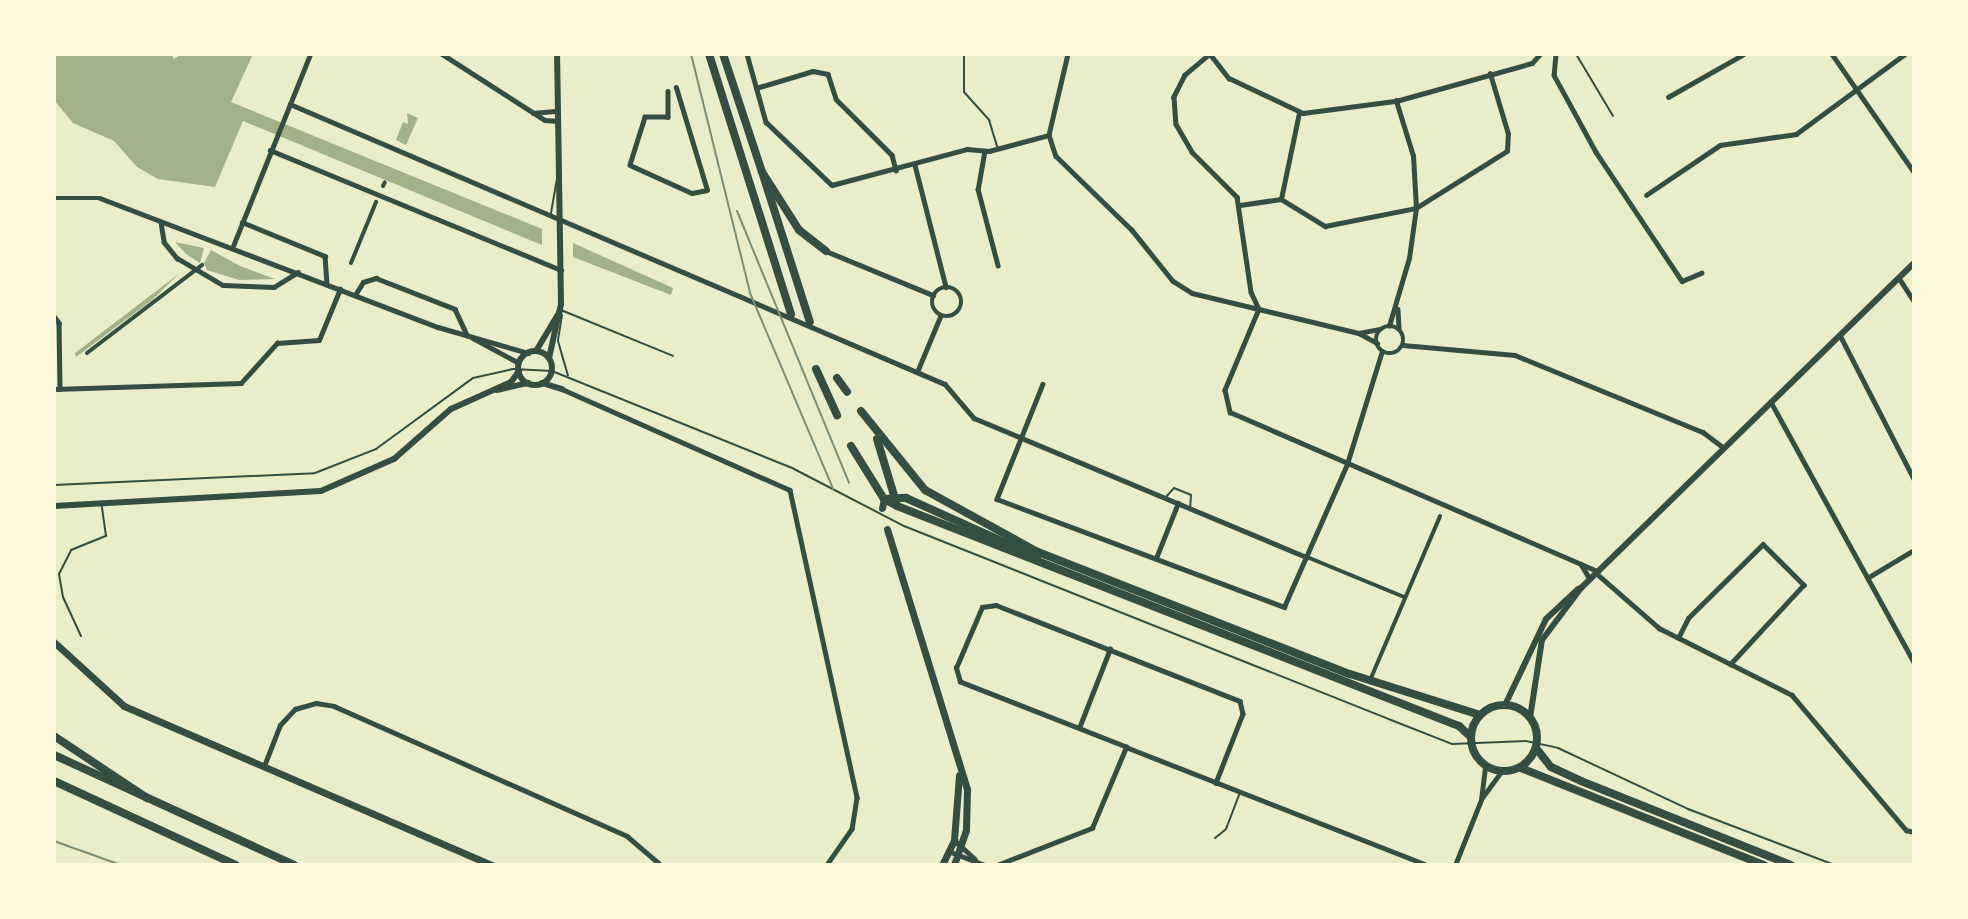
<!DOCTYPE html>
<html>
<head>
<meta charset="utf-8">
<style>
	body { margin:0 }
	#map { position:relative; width:1968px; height:919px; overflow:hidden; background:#e9edc9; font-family:"Fira Sans",sans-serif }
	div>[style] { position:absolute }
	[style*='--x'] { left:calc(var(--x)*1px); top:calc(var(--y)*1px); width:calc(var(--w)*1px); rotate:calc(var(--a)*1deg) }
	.water>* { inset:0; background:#a3b18a }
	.service>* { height:2px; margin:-1px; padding:0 1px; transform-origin:1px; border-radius:1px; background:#344e41 }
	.pedestrian>* { height:4px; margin:-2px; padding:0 2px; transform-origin:2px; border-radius:2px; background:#344e41 }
	.minor>* { height:4.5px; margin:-2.25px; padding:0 2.25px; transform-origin:2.25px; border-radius:2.25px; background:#344e41 }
	.minor>.ring { margin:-2.25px; padding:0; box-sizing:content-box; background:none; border:4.5px solid #344e41; border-radius:50% }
	.tertiary>* { height:6px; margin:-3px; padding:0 3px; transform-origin:3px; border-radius:3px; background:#344e41 }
	.tertiary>.ring { margin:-3px; padding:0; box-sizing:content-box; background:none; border:6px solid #344e41; border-radius:50% }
	.secondary>* { height:7px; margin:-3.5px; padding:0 3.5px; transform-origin:3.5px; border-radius:3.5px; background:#344e41 }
	.primary>* { height:8px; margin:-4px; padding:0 4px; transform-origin:4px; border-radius:4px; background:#344e41 }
	.primary>.ring { margin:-4px; padding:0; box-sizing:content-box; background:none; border:8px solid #344e41; border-radius:50% }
	.trunk>* { height:8px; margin:-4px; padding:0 4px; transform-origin:4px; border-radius:4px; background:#344e41 }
	.rail>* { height:2px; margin:-1px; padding:0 1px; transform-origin:1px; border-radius:1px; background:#7c8e77 }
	span { translate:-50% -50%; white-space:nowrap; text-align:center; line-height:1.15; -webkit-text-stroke:5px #fefae0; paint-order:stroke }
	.frame { position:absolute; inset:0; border:56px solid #fefae0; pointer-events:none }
</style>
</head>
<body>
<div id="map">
	<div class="water">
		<i style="clip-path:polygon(54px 54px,171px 54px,174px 59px,182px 54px,253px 54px,231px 102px,542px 229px,542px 245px,243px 121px,215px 187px,158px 179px,137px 167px,114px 141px,73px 123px,54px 100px)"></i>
		<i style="clip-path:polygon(407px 113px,418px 118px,406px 145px,396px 140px,403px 122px,408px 124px)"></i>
		<i style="clip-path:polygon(175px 242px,204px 248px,200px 263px,186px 254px)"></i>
		<i style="clip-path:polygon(573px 243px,673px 288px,671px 295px,573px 257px)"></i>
		<i style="clip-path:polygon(211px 250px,240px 266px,275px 279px,239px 280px,207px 270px,204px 263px)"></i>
		<i style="clip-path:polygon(180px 273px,152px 300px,76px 357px,75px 353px)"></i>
	</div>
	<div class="service">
		<i style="--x:964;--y:54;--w:38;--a:90"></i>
		<i style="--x:964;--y:92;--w:38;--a:48"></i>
		<i style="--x:989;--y:120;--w:28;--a:73"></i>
		<i style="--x:1576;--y:54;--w:72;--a:59.2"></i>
		<i style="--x:551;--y:213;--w:41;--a:-80.1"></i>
		<i style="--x:561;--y:310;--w:121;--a:22.3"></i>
		<i style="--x:562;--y:315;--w:26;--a:99"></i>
		<i style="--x:558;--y:341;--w:36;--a:74"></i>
		<i style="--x:54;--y:485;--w:261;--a:-2.6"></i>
		<i style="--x:315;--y:473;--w:66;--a:-21.5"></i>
		<i style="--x:376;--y:449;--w:120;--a:-36.2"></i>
		<i style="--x:473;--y:378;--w:41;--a:-12.7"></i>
		<i style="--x:513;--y:369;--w:39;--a:3"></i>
		<i style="--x:552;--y:371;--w:261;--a:22"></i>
		<i style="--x:794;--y:469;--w:124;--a:27.4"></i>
		<i style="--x:904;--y:526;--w:524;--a:21.72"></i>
		<i style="--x:1391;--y:720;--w:66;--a:21.5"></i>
		<i style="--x:1452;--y:744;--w:74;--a:-2.3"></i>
		<i style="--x:1526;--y:741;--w:33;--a:12"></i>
		<i style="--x:1558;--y:748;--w:144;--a:25.1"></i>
		<i style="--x:1688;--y:809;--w:157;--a:20.9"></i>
		<i style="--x:1165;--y:498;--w:13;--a:-48"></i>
		<i style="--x:1174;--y:488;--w:18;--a:22"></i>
		<i style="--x:1191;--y:495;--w:13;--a:94"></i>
		<i style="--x:81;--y:636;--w:43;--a:-114.8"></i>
		<i style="--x:63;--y:597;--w:23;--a:-100"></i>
		<i style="--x:59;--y:574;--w:27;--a:-63"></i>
		<i style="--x:71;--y:550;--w:38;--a:-22"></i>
		<i style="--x:106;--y:536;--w:30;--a:-98"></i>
		<i style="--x:1215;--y:838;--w:14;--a:-39"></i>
		<i style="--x:1226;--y:829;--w:40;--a:-69"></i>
	</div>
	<div class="pedestrian">
		<i style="--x:383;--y:186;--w:4;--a:-63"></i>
		<i style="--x:351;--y:263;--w:66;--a:-67.7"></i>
		<i style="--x:87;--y:353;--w:145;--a:-37.4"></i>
		<i style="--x:1307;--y:557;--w:105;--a:22.4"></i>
		<i style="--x:1371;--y:678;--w:176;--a:-66.9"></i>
	</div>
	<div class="minor">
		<i style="--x:442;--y:54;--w:122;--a:32.7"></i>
		<i style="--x:545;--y:120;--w:13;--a:4"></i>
		<i style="--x:747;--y:54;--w:71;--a:74.4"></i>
		<i style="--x:766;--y:122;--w:91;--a:43.7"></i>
		<i style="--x:832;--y:185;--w:140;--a:-14.9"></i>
		<i style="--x:967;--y:149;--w:22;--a:5"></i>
		<i style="--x:989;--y:151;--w:62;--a:-14.9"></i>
		<i style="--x:1068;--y:54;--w:83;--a:103.2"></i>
		<i style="--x:1049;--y:135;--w:22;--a:72"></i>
		<i style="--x:1056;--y:156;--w:106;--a:44.2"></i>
		<i style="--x:1132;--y:230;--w:65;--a:51.2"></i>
		<i style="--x:1173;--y:281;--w:22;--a:32"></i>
		<i style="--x:1192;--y:293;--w:172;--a:13.5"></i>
		<i style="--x:1359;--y:333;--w:21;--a:29"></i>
		<i style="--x:1210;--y:54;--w:31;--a:52"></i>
		<i style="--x:1229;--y:78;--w:82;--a:25.3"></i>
		<i style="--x:1303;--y:113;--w:94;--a:-7.4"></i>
		<i style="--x:1396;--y:101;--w:141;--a:-15.6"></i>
		<i style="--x:1532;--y:63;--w:12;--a:-48"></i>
		<i style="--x:1210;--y:54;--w:33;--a:140"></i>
		<i style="--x:1185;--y:75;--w:25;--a:117"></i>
		<i style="--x:1174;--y:97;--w:27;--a:86"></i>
		<i style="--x:1176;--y:124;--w:32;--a:60"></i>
		<i style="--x:1192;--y:152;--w:64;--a:45"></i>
		<i style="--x:1237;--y:197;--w:96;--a:81.6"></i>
		<i style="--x:1251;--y:292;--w:19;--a:65"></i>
		<i style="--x:1556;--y:54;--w:21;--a:95"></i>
		<i style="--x:1554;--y:75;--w:88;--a:61.4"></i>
		<i style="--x:1596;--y:152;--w:155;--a:56.3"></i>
		<i style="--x:1682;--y:281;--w:21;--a:-23"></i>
		<i style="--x:1832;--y:54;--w:144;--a:55.2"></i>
		<i style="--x:756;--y:88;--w:59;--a:-16.6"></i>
		<i style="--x:813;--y:71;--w:15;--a:11"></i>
		<i style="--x:828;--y:74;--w:26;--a:72"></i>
		<i style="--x:836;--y:99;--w:79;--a:45"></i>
		<i style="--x:892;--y:155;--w:16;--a:75"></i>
		<i style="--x:668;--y:91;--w:26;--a:90"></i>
		<i style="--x:668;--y:117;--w:23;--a:180"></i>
		<i style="--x:645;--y:117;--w:50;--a:107.4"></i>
		<i style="--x:630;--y:165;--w:68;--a:24.3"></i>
		<i style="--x:692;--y:193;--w:15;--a:-11"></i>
		<i style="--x:707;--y:190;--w:107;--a:-106.9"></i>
		<i style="--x:1668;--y:97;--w:87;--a:-29.5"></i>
		<i style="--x:290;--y:104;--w:712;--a:23.15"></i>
		<i style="--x:945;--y:384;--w:45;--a:49.5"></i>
		<i style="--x:974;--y:418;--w:361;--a:22.7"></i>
		<i style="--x:533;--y:113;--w:24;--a:-5"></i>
		<i style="--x:270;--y:150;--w:315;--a:22.4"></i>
		<i style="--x:985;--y:151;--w:39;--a:100"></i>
		<i style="--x:978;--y:189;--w:79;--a:75.3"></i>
		<i style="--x:915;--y:165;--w:126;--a:75.7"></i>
		<i style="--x:1646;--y:195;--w:89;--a:-34"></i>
		<i style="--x:1720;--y:145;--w:77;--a:-8.2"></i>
		<i style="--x:1796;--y:134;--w:135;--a:-36.3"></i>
		<i style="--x:54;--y:198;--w:46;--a:0"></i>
		<i style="--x:100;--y:198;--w:362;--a:20.9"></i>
		<i style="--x:438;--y:327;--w:94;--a:16.1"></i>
		<i style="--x:1281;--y:199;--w:88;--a:-78.2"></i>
		<i style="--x:1240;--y:205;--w:41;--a:-8.3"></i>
		<i style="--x:1281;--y:199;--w:52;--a:31.5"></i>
		<i style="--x:1325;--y:226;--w:93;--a:-11.2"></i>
		<i style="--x:1416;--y:208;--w:107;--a:-32.1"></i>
		<i style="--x:1507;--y:151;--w:17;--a:-87"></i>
		<i style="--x:1508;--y:134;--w:63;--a:-106.7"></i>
		<i style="--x:161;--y:222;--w:20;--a:81"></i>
		<i style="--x:164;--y:242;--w:21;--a:51"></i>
		<i style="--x:177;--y:258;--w:53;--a:30.4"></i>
		<i style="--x:223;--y:285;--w:51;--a:2.2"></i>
		<i style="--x:274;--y:287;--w:28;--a:-32"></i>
		<i style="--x:242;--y:222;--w:90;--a:22.3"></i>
		<i style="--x:325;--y:256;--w:27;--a:86"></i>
		<i style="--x:233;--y:246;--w:207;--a:-68.1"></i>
		<i style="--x:826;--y:251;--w:116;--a:22.4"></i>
		<i style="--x:1899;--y:278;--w:27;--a:57"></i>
		<i class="ring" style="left:932px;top:287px;width:25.5px;height:25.5px"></i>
		<i style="--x:355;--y:295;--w:15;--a:-58"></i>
		<i style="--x:363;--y:282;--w:14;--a:-17"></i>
		<i style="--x:376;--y:278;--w:85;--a:21.4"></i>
		<i style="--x:455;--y:309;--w:29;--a:65"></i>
		<i style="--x:1259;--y:309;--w:88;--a:112.8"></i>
		<i style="--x:1225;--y:390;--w:23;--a:77"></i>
		<i style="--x:1230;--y:412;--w:401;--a:23.4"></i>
		<i style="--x:1398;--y:309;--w:20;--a:87"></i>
		<i style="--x:54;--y:316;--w:9;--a:54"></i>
		<i style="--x:59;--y:323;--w:66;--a:89.1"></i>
		<i style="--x:1389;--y:326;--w:71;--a:-73.6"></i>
		<i style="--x:1409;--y:258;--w:50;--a:-82"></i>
		<i style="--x:1416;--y:208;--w:52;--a:-93.3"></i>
		<i style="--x:1413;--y:156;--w:58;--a:-107.2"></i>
		<i class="ring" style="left:1376px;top:326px;width:23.5px;height:23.5px"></i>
		<i style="--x:1359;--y:333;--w:21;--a:-11"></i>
		<i style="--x:1840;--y:335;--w:162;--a:62.8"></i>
		<i style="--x:473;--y:338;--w:52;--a:28.5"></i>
		<i style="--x:1403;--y:345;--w:112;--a:5.1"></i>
		<i style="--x:1515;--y:355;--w:203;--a:22.3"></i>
		<i style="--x:1703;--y:432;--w:26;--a:37"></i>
		<i style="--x:917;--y:372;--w:60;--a:-67.3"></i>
		<i style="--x:1043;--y:384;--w:124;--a:111.8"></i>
		<i style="--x:997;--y:499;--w:307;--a:20.6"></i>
		<i style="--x:1284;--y:607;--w:156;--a:-66.2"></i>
		<i style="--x:1347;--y:464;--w:118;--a:-72.8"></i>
		<i style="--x:54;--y:389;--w:187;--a:-1.8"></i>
		<i style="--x:241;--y:383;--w:54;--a:-48"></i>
		<i style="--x:277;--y:343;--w:42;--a:-4.1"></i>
		<i style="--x:319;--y:340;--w:55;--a:-67.6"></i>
		<i style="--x:562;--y:389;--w:249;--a:23.9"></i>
		<i style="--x:790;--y:490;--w:315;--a:77.7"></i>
		<i style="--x:857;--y:798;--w:31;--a:99"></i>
		<i style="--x:852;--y:829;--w:44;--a:124.8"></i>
		<i style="--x:1771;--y:402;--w:297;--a:61.2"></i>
		<i style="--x:1156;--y:558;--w:59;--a:-68.2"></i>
		<i style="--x:1581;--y:564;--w:17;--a:59"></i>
		<i style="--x:1596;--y:573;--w:84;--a:41.1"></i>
		<i style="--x:1659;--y:628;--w:149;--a:26.7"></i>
		<i style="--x:1792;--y:695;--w:177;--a:49.8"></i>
		<i style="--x:1906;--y:830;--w:8;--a:14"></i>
		<i style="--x:1869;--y:577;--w:52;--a:-31"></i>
		<i style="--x:1678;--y:638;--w:22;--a:-63"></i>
		<i style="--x:1688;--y:618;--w:105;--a:-44.6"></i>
		<i style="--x:1763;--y:544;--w:58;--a:45"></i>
		<i style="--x:1804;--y:585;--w:108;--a:132.7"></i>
		<i style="--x:1079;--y:728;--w:85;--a:-68.6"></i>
		<i style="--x:1126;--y:747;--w:178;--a:-158.6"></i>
		<i style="--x:960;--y:682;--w:15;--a:-106"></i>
		<i style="--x:956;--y:668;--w:66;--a:-66.9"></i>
		<i style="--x:982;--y:607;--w:14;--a:-8"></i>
		<i style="--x:996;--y:605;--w:262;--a:21.5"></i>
		<i style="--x:1240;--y:701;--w:13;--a:77"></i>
		<i style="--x:1243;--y:714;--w:74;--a:111.4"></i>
		<i style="--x:264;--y:766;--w:44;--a:-68.7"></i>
		<i style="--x:280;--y:725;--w:22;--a:-47"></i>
		<i style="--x:295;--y:709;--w:22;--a:-16"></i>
		<i style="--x:316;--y:703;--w:18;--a:9"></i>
		<i style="--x:334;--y:706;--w:321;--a:23.9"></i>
		<i style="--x:627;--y:836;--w:45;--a:40.5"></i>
		<i style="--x:1482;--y:798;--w:32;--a:-54"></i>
		<i style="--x:954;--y:840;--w:28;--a:42"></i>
		<i style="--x:951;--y:852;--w:36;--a:21"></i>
		<i style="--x:997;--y:865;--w:102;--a:-21.3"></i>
		<i style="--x:1092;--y:828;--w:88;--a:-67.2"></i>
		<i style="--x:1126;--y:747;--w:323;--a:21.4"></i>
		<i style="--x:1455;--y:865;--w:70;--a:-68.2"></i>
		<i style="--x:1481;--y:800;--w:34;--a:-83"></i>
	</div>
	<div class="tertiary">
		<i style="--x:536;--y:351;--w:47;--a:-59"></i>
		<i class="ring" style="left:518px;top:351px;width:28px;height:28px"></i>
		<i style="--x:549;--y:358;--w:55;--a:-77.5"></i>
		<i style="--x:561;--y:304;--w:250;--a:-90.9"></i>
		<i style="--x:542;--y:383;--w:21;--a:17"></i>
		<i style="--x:497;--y:390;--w:32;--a:-13"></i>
		<i style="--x:54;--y:506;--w:267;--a:-3.2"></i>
		<i style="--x:321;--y:491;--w:80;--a:-23.7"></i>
		<i style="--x:394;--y:459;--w:76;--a:-41.3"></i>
		<i style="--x:451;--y:409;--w:66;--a:-24.2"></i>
		<i style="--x:511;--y:382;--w:14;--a:-54"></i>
		<i style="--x:1505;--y:705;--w:95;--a:-64.5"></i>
		<i style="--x:1546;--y:619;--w:44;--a:-43.2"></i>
		<i style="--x:1530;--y:718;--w:79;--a:-81.3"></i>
		<i style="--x:1542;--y:640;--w:65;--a:-53.1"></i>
		<i style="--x:1581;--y:588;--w:465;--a:-44.3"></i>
	</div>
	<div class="secondary">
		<i style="--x:882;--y:508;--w:9;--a:-77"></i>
		<i style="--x:887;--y:529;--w:272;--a:72.9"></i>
		<i style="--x:967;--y:789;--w:41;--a:91.4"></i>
		<i style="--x:966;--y:830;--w:37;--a:109"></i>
		<i style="--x:54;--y:642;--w:95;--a:42.4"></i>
		<i style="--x:124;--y:706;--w:401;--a:23.4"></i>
		<i style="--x:942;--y:865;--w:28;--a:-64"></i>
		<i style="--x:954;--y:840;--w:65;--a:-85.6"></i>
	</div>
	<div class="primary">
		<i style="--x:709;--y:54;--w:273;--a:72.5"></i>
		<i style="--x:763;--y:175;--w:154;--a:72.3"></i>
		<i style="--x:816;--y:369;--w:51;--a:65.5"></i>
		<i style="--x:837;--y:378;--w:17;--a:54"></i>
		<i style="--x:861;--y:411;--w:102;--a:51"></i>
		<i style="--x:925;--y:490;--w:129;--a:28.8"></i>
		<i style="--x:1038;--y:552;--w:335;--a:21.4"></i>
		<i style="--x:1350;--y:674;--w:136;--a:17.5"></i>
		<i style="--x:877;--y:439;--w:66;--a:73.2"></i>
		<i style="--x:851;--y:446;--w:62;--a:58.1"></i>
		<i style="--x:884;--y:499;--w:15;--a:28"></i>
		<i style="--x:897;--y:506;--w:604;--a:21.38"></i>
		<i style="--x:1459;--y:726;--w:16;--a:43"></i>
		<i style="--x:884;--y:499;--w:22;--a:-3"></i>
		<i style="--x:906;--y:498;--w:144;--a:24.2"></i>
		<i class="ring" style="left:1471px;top:705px;width:58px;height:58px"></i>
		<i style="--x:1536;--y:748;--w:24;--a:52"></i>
		<i style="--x:1551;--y:767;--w:33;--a:25"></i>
		<i style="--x:1581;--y:781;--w:226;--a:21.8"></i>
		<i style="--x:1521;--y:768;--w:262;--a:21.8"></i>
	</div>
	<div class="trunk">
		<i style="--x:723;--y:54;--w:124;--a:71.7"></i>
		<i style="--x:762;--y:172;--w:69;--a:57.5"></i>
		<i style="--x:799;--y:230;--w:34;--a:38"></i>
		<i style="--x:54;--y:736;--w:112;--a:33.7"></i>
		<i style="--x:54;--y:755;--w:264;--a:24.6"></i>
		<i style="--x:54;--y:781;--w:200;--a:24.8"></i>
	</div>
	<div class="rail">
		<i style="--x:691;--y:54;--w:246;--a:76.1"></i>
		<i style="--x:750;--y:293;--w:213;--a:67"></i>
		<i style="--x:737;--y:211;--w:294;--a:67.6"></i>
		<i style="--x:54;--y:841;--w:71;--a:19.7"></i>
	</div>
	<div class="frame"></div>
</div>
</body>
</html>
